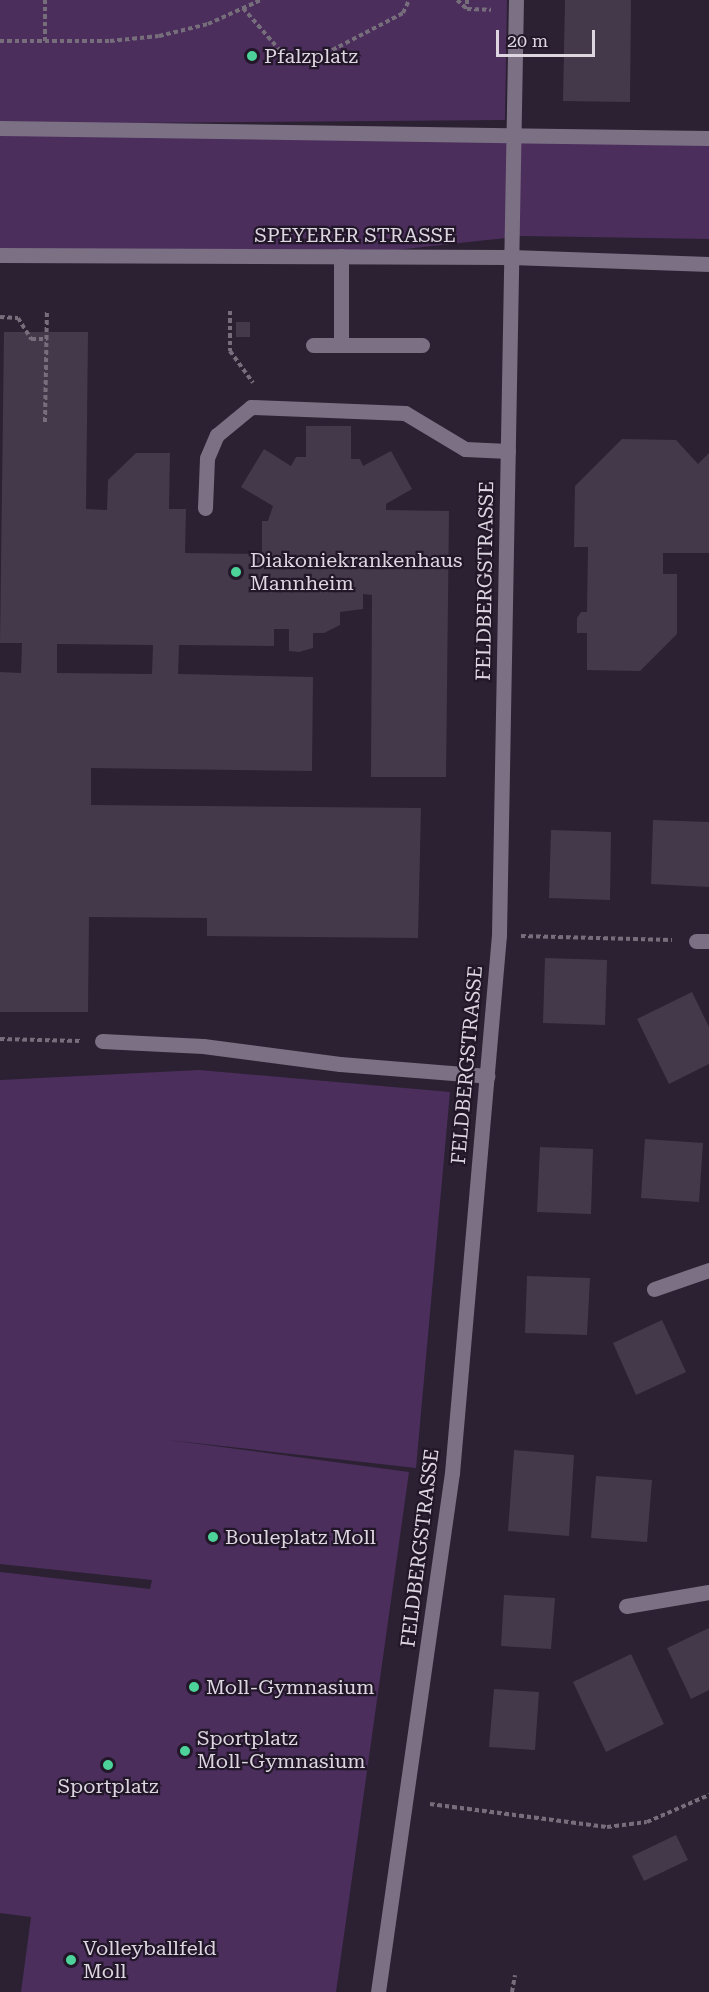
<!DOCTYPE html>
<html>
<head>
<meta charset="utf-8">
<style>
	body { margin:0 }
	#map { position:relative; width:709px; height:1992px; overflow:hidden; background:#2b2132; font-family:"Roboto Serif",serif }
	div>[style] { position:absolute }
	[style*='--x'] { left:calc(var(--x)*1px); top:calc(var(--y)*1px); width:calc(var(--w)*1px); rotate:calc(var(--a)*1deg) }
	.green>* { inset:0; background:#4b2e5c }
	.building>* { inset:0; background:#44394b }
	.path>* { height:4px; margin-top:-2px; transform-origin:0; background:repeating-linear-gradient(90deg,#776e7c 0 4.5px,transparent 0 7.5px) }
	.lane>* { height:15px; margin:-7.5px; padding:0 7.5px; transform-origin:7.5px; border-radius:7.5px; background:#7c7084 }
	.street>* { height:15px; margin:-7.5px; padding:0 7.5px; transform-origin:7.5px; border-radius:7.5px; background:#7c7084 }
	.dots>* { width:16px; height:16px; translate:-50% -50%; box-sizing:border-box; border:3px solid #211728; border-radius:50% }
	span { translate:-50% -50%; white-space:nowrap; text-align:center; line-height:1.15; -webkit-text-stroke:4.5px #211728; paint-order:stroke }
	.poi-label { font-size:20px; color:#ddd6e1 }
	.left { translate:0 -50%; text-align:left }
	.street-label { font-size:20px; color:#ddd6e1 }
	.scale { position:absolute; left:496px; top:30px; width:99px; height:27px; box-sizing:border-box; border:3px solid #ddd6e1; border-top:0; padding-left:8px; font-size:18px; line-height:21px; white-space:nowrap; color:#ddd6e1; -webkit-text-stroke:4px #211728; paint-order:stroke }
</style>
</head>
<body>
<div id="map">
	<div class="green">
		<i style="clip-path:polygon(0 0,507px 0,505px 120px,0 124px)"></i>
		<i style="clip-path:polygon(0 128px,709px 138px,709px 239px,523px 236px,341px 256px,0 255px)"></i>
		<i style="clip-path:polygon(199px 1070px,450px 1092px,416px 1468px,169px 1440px,409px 1472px,336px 1992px,21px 1992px,31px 1917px,0 1913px,0 1572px,150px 1589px,152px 1580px,0 1564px,0 1080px)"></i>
	</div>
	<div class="building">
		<i style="clip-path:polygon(565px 0,631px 0,630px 102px,563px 101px)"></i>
		<i style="clip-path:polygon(236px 322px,250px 322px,250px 337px,236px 337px)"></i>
		<i style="clip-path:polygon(evenodd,4px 332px,88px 332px,86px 509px,107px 510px,108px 480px,136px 453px,170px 453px,169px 509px,186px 509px,185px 553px,262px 554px,262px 521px,268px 521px,273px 506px,241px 487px,264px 449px,291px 466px,296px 457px,306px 457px,306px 426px,351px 426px,351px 459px,360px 459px,363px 466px,391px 451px,412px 489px,386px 504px,386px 510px,449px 511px,446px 777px,371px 777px,372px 595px,363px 594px,363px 609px,340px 612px,340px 625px,324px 633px,313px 633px,313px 648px,299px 652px,289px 651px,289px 629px,274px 629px,274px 646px,179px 645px,178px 674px,313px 677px,312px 771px,91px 768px,91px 805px,421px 808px,418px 938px,207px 936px,207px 918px,89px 917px,88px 1012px,0 1012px,0 672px,21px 673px,22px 643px,0 643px,4px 332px,57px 644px,153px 645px,152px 674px,57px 673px,57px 644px)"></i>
		<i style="clip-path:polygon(622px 439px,676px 440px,698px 464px,709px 453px,709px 553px,663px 553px,663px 574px,677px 574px,677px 634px,640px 671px,587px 670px,587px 633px,577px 633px,577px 618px,581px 612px,587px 612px,588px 547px,574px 547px,575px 486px)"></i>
		<i style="clip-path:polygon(653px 820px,709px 822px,709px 887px,651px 884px)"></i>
		<i style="clip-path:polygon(551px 830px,611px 832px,610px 900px,549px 898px)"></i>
		<i style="clip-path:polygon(545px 958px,607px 960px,605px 1025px,543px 1023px)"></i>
		<i style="clip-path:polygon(692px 992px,709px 1027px,709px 1064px,669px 1084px,637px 1019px)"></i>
		<i style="clip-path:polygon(645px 1139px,703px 1143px,699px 1202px,641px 1198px)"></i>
		<i style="clip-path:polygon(540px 1147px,593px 1149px,591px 1214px,537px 1212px)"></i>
		<i style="clip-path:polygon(527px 1276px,590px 1278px,587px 1335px,525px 1333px)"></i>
		<i style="clip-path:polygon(662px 1320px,686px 1372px,636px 1395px,613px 1343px)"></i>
		<i style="clip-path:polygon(514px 1450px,574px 1455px,569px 1536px,508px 1531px)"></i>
		<i style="clip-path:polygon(596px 1476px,652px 1480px,647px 1542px,591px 1538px)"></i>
		<i style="clip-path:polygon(504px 1595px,555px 1598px,551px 1649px,501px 1646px)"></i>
		<i style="clip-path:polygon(709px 1628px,709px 1690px,691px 1699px,667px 1648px)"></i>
		<i style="clip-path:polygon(631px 1654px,664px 1724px,606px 1752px,573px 1682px)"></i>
		<i style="clip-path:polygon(494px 1689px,539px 1692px,535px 1750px,489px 1747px)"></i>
		<i style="clip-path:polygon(676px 1835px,688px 1860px,644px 1881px,632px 1856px)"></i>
	</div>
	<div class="path">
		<i style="--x:457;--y:0;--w:12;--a:42"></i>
		<i style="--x:467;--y:0;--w:9;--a:90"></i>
		<i style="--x:467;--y:9;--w:24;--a:2"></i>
		<i style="--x:243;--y:8;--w:61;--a:49"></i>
		<i style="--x:283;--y:54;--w:36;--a:5"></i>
		<i style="--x:319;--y:57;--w:95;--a:-27.6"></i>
		<i style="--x:403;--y:13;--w:14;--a:-65"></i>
		<i style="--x:0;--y:41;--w:110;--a:0"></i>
		<i style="--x:110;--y:41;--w:49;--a:-5.8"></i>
		<i style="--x:159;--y:36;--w:50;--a:-13.8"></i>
		<i style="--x:208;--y:24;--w:58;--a:-24.4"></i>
		<i style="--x:45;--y:41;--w:41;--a:-90"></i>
		<i style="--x:230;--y:311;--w:40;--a:90"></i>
		<i style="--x:230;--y:351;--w:39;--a:54"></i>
		<i style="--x:0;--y:317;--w:18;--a:3"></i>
		<i style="--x:18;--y:318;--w:25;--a:58"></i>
		<i style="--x:31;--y:339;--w:16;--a:0"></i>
		<i style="--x:45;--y:422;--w:110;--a:-89"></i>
		<i style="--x:521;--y:936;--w:151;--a:1.5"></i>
		<i style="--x:0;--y:1039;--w:80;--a:1.4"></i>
		<i style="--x:430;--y:1804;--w:178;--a:7.4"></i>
		<i style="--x:607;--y:1827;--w:40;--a:-7.1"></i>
		<i style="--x:647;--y:1822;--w:68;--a:-23.5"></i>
		<i style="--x:512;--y:1992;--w:17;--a:-80"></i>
	</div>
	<div class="lane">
		<i style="--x:341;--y:256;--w:89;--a:90"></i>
		<i style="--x:313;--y:345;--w:109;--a:0"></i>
		<i style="--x:205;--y:508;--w:50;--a:-87.7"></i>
		<i style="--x:207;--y:458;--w:25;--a:-67"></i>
		<i style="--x:217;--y:435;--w:44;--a:-39.5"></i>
		<i style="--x:251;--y:407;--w:154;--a:2.2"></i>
		<i style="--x:405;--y:413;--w:70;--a:31"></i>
		<i style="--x:465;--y:449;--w:43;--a:2.7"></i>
		<i style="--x:102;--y:1041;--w:101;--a:2.8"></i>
		<i style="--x:203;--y:1046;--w:138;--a:7.5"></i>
		<i style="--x:340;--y:1064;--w:148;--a:4.6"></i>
	</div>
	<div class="street">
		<i style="--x:0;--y:128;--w:709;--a:0.81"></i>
		<i style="--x:0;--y:255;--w:511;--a:0.22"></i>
		<i style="--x:511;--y:257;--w:198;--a:2"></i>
		<i style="--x:696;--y:941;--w:13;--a:0"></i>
		<i style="--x:654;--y:1289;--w:58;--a:-19.1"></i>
		<i style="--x:626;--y:1606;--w:84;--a:-9.6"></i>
		<i style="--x:378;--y:1992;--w:524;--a:-81.89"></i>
		<i style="--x:452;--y:1473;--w:540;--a:-85.01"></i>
		<i style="--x:499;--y:935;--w:935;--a:-88.96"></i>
	</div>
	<div class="dots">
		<i style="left:252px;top:56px;background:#4dd39a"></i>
		<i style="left:236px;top:572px;background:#4dd39a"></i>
		<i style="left:213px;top:1537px;background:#4dd39a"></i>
		<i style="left:194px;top:1687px;background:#4dd39a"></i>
		<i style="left:185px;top:1751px;background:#4dd39a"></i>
		<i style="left:108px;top:1765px;background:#4dd39a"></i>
		<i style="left:71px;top:1960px;background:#4dd39a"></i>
	</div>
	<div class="poi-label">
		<span class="left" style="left:264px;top:56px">Pfalzplatz</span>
		<span class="left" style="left:250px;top:572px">Diakoniekrankenhaus<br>Mannheim</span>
		<span class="left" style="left:225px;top:1537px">Bouleplatz Moll</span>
		<span class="left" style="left:206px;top:1687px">Moll-Gymnasium</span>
		<span class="left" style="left:197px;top:1750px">Sportplatz<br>Moll-Gymnasium</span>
		<span style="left:108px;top:1786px">Sportplatz</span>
		<span class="left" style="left:83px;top:1960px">Volleyballfeld<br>Moll</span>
	</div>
	<div class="street-label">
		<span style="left:355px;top:235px">SPEYERER STRASSE</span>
		<span style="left:485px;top:581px;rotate:-89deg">FELDBERGSTRASSE</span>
		<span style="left:467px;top:1065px;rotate:-85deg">FELDBERGSTRASSE</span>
		<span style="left:420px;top:1548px;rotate:-83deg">FELDBERGSTRASSE</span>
	</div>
	<div class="scale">20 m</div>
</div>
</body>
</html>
